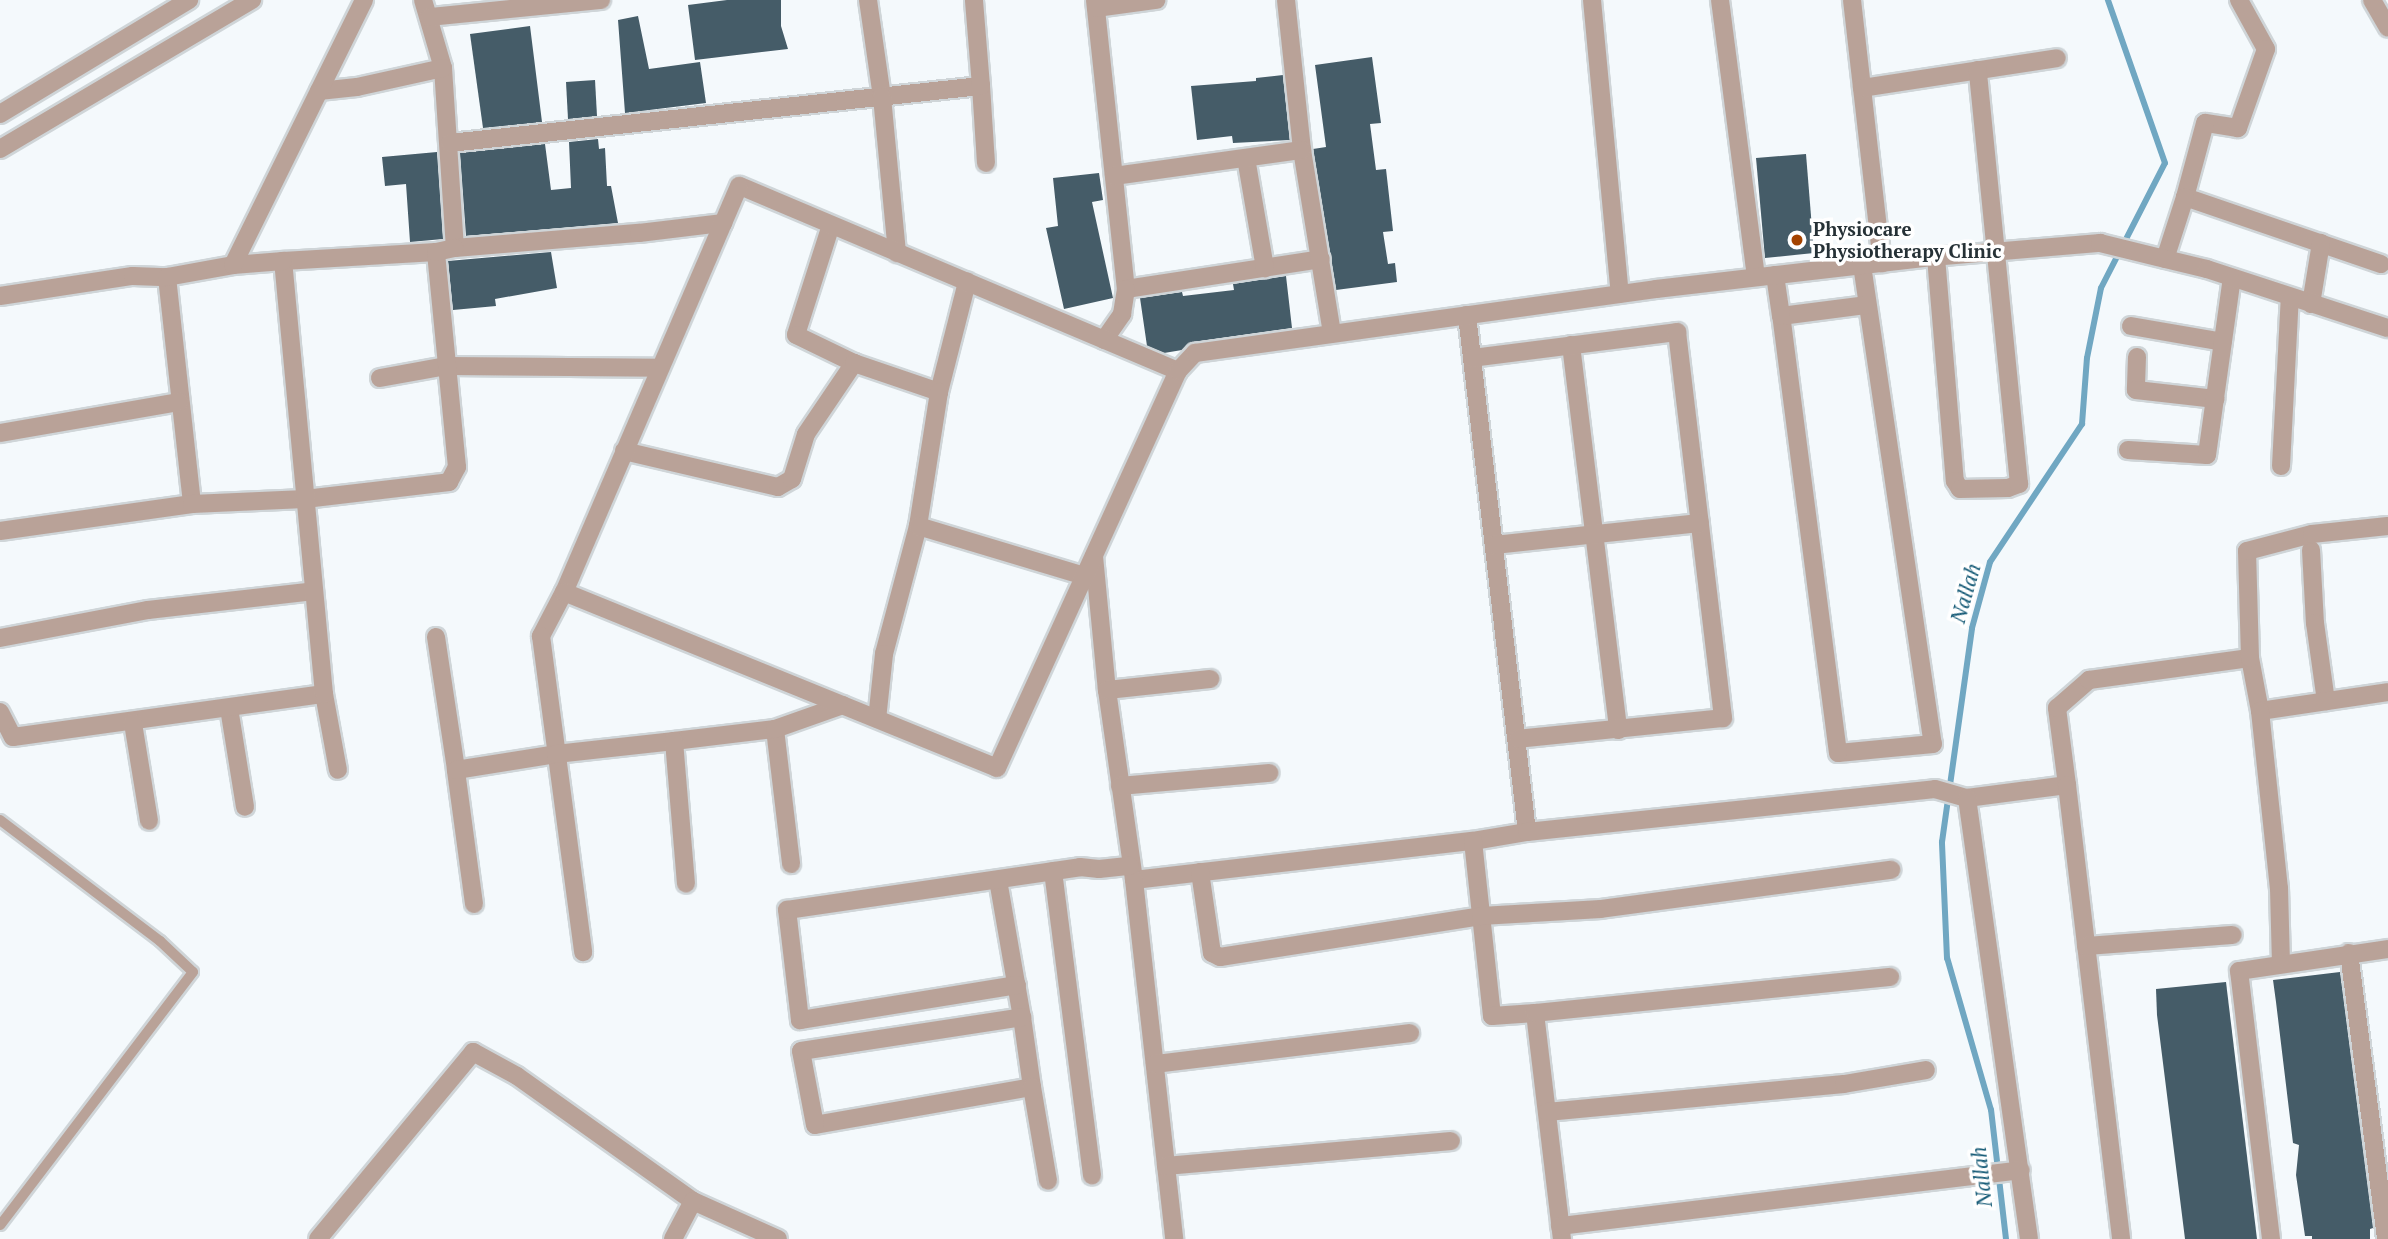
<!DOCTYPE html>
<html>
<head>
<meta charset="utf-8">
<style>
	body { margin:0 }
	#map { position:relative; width:2388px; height:1239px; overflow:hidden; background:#f4f9fc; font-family:"PT Serif",serif }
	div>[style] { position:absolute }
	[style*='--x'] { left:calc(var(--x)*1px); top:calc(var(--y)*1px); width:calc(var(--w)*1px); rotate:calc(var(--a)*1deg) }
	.stream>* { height:6px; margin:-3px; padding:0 3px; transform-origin:3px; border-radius:3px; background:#70a7c2 }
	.building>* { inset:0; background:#455c68 }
	.roads { filter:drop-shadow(2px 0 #cfd5d8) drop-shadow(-2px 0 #cfd5d8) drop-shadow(0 2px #cfd5d8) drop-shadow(0 -2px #cfd5d8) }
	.service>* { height:10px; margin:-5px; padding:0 5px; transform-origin:5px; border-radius:5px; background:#b9a298 }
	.minor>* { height:18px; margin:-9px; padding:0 9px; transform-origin:9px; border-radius:9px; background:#b9a298 }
	.tertiary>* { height:18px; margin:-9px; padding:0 9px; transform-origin:9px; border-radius:9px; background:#b9a298 }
	.dots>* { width:19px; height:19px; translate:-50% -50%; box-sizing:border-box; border:4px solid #fff; border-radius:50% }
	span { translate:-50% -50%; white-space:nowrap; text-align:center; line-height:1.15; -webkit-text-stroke:7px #fff; paint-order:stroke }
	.poi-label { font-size:19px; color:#263136; font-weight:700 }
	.left { translate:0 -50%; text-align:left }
	.water-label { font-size:21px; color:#155a76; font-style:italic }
</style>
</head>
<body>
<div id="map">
	<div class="stream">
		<i style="--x:2006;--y:1239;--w:130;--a:-96.6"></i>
		<i style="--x:1991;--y:1110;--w:158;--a:-106.1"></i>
		<i style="--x:1947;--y:958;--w:116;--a:-92.5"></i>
		<i style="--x:1942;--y:842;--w:216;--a:-82"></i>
		<i style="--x:1972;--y:628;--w:68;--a:-74.7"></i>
		<i style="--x:1990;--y:562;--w:166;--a:-56.3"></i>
		<i style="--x:2082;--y:424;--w:66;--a:-85.7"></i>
		<i style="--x:2087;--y:358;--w:71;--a:-78.7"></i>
		<i style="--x:2101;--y:288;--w:140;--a:-62.9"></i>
		<i style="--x:2165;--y:163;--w:173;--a:-109.3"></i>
	</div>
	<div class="building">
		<i style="clip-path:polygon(727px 0,781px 0,781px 26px,788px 49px,695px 60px,688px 5px)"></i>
		<i style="clip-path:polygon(638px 16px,649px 69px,700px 62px,706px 103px,625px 113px,618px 20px)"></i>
		<i style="clip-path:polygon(530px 26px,542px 122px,483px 128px,470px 34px)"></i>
		<i style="clip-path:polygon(1372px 57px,1381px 123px,1370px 124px,1376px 170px,1386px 169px,1393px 231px,1383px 232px,1388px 264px,1395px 263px,1397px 282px,1336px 290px,1313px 149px,1326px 147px,1315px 65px)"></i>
		<i style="clip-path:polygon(1283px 75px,1290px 140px,1233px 143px,1232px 136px,1197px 140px,1191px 86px,1256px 81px,1256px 78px)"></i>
		<i style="clip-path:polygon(595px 80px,597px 116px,568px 119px,566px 82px)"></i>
		<i style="clip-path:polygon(598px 139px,599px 149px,605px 148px,607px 186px,611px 186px,618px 223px,466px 236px,460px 153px,545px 144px,551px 190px,571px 188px,569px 142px)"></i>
		<i style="clip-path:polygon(437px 152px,443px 239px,410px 242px,406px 184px,385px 186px,382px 157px)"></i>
		<i style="clip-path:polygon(1806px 154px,1814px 253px,1765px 258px,1756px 158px)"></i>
		<i style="clip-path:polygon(1099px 173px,1103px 200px,1092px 202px,1113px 298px,1064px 309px,1046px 228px,1058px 226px,1053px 178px)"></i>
		<i style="clip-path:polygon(551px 252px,557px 288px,495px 299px,496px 306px,453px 310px,448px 261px)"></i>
		<i style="clip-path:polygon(1286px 276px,1292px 328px,1193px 342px,1182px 350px,1164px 353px,1147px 346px,1140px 298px,1182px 292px,1183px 296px,1234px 290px,1233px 284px)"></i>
		<i style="clip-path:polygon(2340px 972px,2373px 1228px,2370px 1229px,2370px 1239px,2312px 1239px,2312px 1236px,2305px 1236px,2296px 1175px,2299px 1145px,2293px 1143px,2276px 1002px,2273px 980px)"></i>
		<i style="clip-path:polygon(2226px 982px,2257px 1239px,2185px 1239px,2157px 1015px,2156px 989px)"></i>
	</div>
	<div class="roads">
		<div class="service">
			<i style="--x:0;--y:820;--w:201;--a:37.1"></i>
			<i style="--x:160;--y:941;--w:45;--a:43.2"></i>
			<i style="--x:193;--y:972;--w:318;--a:127.3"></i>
		</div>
		<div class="minor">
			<i style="--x:423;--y:0;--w:71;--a:73.6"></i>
			<i style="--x:443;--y:68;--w:180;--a:86.2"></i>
			<i style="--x:455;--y:248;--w:185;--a:-4.7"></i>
			<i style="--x:639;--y:233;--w:85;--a:-6.8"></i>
			<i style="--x:1095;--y:0;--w:291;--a:83.9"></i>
			<i style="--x:1126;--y:289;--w:197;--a:-8.7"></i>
			<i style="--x:1286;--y:0;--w:151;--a:83.9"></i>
			<i style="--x:1302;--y:150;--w:186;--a:80.7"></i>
			<i style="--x:1592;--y:0;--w:295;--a:84.6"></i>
			<i style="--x:1720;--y:0;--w:279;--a:82.6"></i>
			<i style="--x:1852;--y:0;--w:265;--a:83.5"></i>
			<i style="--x:2239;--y:0;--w:56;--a:61.1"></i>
			<i style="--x:2266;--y:49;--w:84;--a:109.5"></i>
			<i style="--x:2238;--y:128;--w:33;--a:-171"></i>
			<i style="--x:2205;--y:123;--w:77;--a:105.1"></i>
			<i style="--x:2185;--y:197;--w:207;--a:18.9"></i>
			<i style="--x:2372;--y:0;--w:32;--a:60"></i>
			<i style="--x:1096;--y:8;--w:61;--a:-7.6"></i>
			<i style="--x:430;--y:17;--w:172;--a:-5.7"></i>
			<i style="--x:981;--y:86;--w:77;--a:86.3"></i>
			<i style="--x:1862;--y:88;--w:197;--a:-8.7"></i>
			<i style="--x:319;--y:91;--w:38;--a:-6"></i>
			<i style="--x:357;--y:87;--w:88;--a:-12.5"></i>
			<i style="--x:450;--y:143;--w:534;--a:-6.13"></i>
			<i style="--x:981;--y:86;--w:86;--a:-94.7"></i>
			<i style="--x:1246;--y:158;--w:112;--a:80.2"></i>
			<i style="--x:1114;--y:176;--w:190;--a:-7.9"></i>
			<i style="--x:831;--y:225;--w:115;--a:107.7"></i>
			<i style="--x:796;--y:335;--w:64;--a:25.8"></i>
			<i style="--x:1936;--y:257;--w:225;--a:85.2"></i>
			<i style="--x:1955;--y:481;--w:9;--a:58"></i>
			<i style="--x:1960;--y:489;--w:48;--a:-1.2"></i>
			<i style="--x:2008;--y:488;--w:12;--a:-20"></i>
			<i style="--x:2019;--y:484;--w:416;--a:-95.7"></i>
			<i style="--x:2165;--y:259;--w:65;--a:-72.1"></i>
			<i style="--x:283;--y:261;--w:153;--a:-3.4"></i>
			<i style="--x:1862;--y:265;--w:484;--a:81.6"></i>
			<i style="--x:1933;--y:744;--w:95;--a:174.6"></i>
			<i style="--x:1838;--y:753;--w:441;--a:-97.4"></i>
			<i style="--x:1781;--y:316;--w:87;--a:-7.3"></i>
			<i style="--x:1775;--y:275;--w:41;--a:81.7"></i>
			<i style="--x:167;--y:277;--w:228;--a:83.7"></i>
			<i style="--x:0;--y:296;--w:134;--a:-8.6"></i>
			<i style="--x:133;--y:276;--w:34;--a:2"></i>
			<i style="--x:167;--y:277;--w:67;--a:-10.3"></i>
			<i style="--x:2311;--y:304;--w:62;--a:-80.7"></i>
			<i style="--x:1467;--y:315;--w:520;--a:83.38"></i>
			<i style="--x:2131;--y:326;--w:93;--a:9.9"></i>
			<i style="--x:1104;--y:340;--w:32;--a:-55"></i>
			<i style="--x:1122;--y:314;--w:25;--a:-81"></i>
			<i style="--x:1571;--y:345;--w:388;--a:83"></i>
			<i style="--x:2137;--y:357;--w:33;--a:92"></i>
			<i style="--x:2136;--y:390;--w:80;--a:6.5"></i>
			<i style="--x:1472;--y:358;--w:207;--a:-7.2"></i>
			<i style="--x:1677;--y:332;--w:389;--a:83.2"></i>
			<i style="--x:1723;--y:718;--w:206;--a:174.2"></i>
			<i style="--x:380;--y:378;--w:68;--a:-10.2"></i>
			<i style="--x:447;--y:366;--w:213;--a:0.5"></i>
			<i style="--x:939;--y:392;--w:114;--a:-75.7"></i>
			<i style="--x:0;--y:433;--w:182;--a:-9.8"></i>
			<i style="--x:2128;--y:450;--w:79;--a:3.6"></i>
			<i style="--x:2207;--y:455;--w:179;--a:-82"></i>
			<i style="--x:624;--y:451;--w:158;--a:13.2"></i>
			<i style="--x:778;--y:487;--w:16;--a:-30"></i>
			<i style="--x:792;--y:479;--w:47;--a:-72.7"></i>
			<i style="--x:806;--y:434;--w:86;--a:-55.9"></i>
			<i style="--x:854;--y:363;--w:90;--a:18.8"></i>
			<i style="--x:939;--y:392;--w:136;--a:98.9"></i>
			<i style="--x:918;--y:526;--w:132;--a:104.9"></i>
			<i style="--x:884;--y:654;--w:65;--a:96.1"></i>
			<i style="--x:2281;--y:466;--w:169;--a:-87"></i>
			<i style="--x:918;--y:526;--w:174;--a:16.7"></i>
			<i style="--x:0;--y:531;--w:194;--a:-8"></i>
			<i style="--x:192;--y:504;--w:113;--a:-2.5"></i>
			<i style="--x:305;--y:499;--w:145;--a:-6.7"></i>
			<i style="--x:449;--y:482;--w:17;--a:-62"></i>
			<i style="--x:457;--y:467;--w:216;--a:-95.6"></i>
			<i style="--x:436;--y:252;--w:19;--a:-12"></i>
			<i style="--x:1494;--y:545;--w:207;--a:-6.1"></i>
			<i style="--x:2311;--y:550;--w:73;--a:86.9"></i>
			<i style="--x:2315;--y:623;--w:79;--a:82"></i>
			<i style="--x:1094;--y:556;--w:135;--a:84.5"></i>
			<i style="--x:1107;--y:690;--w:192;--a:81.9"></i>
			<i style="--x:1134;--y:880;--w:341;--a:-6.6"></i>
			<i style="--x:1473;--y:841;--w:55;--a:-9.5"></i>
			<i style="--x:1527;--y:832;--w:410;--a:-6"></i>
			<i style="--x:1935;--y:789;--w:33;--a:16"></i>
			<i style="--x:1967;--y:798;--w:101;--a:-7.4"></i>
			<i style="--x:2067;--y:785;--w:78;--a:-97.4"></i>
			<i style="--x:2057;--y:708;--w:43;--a:-41.2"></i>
			<i style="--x:2089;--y:680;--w:162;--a:-7.8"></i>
			<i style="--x:2250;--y:658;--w:54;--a:79.3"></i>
			<i style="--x:2260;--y:711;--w:129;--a:-8.4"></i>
			<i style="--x:564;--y:592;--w:50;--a:117.6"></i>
			<i style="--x:541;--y:636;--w:319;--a:82.4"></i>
			<i style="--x:436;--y:637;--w:134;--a:81.4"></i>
			<i style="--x:0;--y:638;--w:151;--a:-10.7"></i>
			<i style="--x:148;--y:610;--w:167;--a:-6.5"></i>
			<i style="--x:2250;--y:658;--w:107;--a:-91.6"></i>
			<i style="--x:2247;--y:551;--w:67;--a:-14.7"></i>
			<i style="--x:2312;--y:534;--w:76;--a:-6"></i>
			<i style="--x:1107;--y:690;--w:104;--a:-6.1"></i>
			<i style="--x:324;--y:694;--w:77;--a:79.6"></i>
			<i style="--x:229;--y:708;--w:100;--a:80.8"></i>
			<i style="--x:2260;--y:711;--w:178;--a:83.9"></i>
			<i style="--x:2279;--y:888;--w:76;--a:88.5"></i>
			<i style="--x:0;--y:712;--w:28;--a:63"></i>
			<i style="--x:13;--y:737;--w:314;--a:-7.9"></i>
			<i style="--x:324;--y:694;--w:435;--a:-95.4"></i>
			<i style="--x:283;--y:261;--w:50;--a:175.4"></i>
			<i style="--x:233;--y:265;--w:296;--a:-63.7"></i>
			<i style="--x:133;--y:723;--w:99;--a:80.7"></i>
			<i style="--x:775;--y:729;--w:136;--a:83.2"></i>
			<i style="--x:674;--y:741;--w:102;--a:-6.8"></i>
			<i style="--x:775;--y:729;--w:72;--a:-19.4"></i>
			<i style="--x:2067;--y:785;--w:457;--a:83.2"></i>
			<i style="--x:1120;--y:786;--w:150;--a:-5"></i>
			<i style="--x:1967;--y:798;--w:445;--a:82"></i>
			<i style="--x:1473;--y:841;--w:176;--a:83.8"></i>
			<i style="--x:1492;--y:1016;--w:43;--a:-4"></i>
			<i style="--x:1535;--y:1013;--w:228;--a:83.2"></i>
			<i style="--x:1053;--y:871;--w:307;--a:82.7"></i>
			<i style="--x:1200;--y:872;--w:82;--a:81.6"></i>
			<i style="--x:1212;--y:953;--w:9;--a:27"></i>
			<i style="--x:1220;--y:957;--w:264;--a:-8.9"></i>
			<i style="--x:1481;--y:916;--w:120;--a:-3.3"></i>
			<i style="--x:1601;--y:909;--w:293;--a:-7.7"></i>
			<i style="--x:998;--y:880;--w:139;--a:80.1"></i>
			<i style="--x:1022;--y:1017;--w:71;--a:81.9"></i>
			<i style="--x:1032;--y:1087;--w:220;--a:170.1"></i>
			<i style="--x:815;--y:1125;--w:75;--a:-100.7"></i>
			<i style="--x:801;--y:1051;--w:224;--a:-8.7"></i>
			<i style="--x:1134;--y:880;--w:361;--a:83.6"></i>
			<i style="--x:474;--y:904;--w:135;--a:-97.7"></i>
			<i style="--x:456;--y:770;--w:101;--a:-9.1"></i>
			<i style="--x:556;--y:754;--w:119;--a:-6.3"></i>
			<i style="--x:674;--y:741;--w:143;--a:85.2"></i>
			<i style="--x:2086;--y:946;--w:147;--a:-4.3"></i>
			<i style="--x:2349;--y:953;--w:288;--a:82.6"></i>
			<i style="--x:1017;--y:985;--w:220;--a:170.8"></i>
			<i style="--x:800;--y:1020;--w:111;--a:-96.7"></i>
			<i style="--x:787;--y:910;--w:296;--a:-8.3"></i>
			<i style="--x:1080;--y:867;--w:19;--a:6"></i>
			<i style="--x:1099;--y:869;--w:31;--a:-6"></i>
			<i style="--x:1535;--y:1013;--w:357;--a:-5.8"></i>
			<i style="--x:1155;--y:1064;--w:257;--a:-6.9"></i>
			<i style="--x:1032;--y:1087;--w:95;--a:80.3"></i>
			<i style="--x:1547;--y:1112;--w:298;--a:-5.4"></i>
			<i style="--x:1844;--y:1084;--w:83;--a:-9.7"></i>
			<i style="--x:1166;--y:1166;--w:286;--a:-5"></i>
			<i style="--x:1560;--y:1226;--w:464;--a:-6.9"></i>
			<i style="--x:318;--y:1239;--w:243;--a:-50.3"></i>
			<i style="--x:473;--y:1052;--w:50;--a:28.6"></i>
			<i style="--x:517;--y:1076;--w:216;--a:35.4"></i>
			<i style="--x:693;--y:1201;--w:93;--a:24.1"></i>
			<i style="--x:673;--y:1239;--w:43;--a:-62.2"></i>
			<i style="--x:2271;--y:1239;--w:270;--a:-96.8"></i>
			<i style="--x:2239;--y:971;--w:151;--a:-8.4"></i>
		</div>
		<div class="tertiary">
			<i style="--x:868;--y:0;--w:98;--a:81.8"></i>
			<i style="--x:882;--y:97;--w:157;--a:84.5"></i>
			<i style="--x:0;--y:114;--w:221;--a:-31.1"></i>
			<i style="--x:0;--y:149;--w:293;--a:-30.6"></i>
			<i style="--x:1178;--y:371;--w:476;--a:-157.1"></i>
			<i style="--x:739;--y:186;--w:442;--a:113.3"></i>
			<i style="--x:564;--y:592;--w:467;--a:22.1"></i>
			<i style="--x:997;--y:768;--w:436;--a:-65.5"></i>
			<i style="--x:1178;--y:371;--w:25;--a:-47"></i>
			<i style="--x:1195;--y:353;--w:465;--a:-7.9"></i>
			<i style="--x:1656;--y:289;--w:278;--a:-6.6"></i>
			<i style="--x:1932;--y:257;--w:169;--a:-4.8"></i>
			<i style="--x:2100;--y:243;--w:110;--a:13.7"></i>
			<i style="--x:2207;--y:269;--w:190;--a:18.1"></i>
		</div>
	</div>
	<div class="dots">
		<i style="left:1797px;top:240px;background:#a44300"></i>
	</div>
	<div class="poi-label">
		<span class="left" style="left:1813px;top:240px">Physiocare<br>Physiotherapy Clinic</span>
	</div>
	<div class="water-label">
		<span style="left:1965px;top:593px;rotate:-74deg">Nallah</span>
		<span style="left:1981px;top:1177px;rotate:-96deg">Nallah</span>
	</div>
</div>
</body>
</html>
